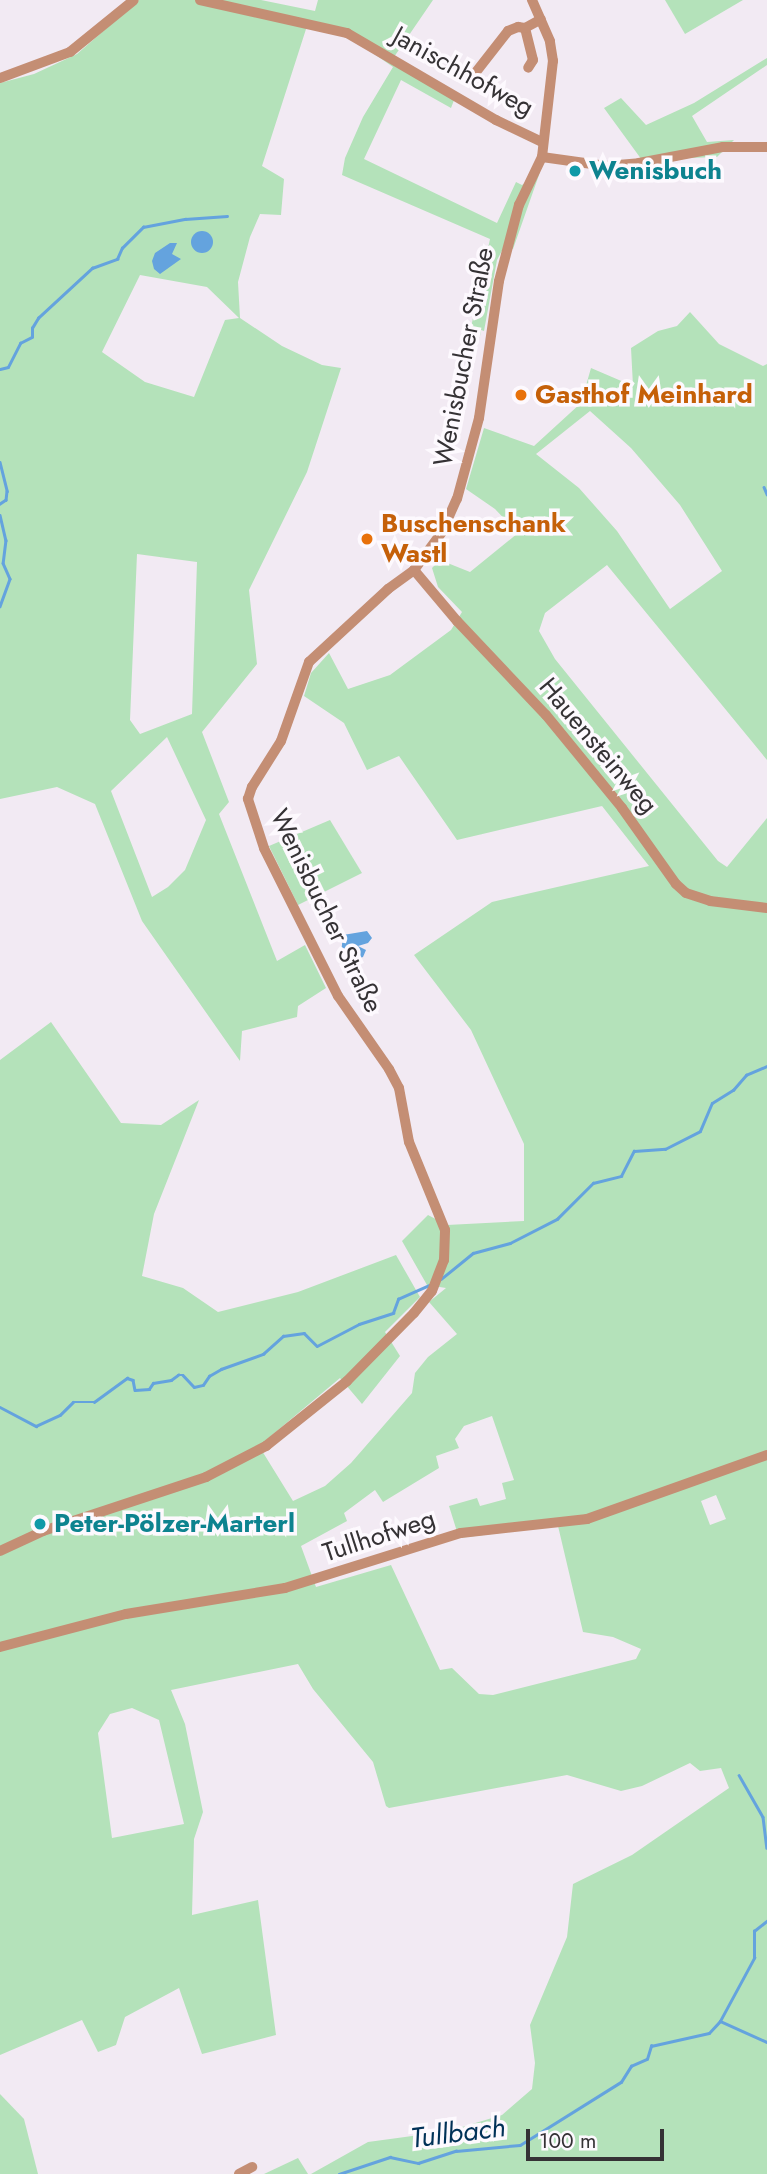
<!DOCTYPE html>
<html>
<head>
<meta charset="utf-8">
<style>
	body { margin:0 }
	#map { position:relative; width:767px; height:2174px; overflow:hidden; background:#f2eaf3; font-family:Jost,sans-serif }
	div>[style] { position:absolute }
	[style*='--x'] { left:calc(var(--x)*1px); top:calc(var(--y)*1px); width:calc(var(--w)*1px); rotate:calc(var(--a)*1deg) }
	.green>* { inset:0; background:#b4e2ba }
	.water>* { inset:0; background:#64a3de }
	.round { border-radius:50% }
	.stream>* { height:2.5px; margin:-1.25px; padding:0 1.25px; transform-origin:1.25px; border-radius:1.25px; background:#64a3de }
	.minor>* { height:10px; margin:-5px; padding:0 5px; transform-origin:5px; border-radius:5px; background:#c48e74 }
	.dots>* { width:19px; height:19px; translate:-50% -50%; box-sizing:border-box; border:4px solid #fdf9fe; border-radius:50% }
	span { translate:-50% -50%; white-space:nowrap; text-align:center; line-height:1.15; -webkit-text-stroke:7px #fdf9fe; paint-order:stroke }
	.street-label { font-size:26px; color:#353235 }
	.culture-label { font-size:26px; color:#0d838f; font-weight:700 }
	.left { translate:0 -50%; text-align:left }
	.food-label { font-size:26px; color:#c56008; font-weight:700 }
	.water-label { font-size:28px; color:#003157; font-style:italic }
	.scale { position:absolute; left:526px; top:2129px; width:138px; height:32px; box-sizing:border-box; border:4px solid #353235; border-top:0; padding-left:9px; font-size:21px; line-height:24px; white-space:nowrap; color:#353235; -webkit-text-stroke:5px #fdf9fe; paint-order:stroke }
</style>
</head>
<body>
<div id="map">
	<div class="green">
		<i style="clip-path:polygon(evenodd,139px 0,261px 0,315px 11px,318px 0,433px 0,394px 57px,456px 95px,451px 108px,401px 80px,364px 159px,497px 223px,516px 182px,522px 185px,540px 172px,513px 249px,504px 247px,497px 260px,484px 331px,481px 330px,480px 336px,470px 332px,490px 239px,342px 175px,345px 158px,363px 117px,393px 67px,347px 35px,307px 26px,262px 166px,284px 179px,281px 215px,260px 214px,250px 237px,238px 282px,240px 318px,282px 346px,322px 365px,341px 368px,307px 472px,249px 590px,257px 664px,202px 732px,229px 802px,219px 814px,277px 961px,305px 945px,326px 988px,298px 1006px,297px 1017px,242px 1031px,240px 1061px,142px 921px,95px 804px,57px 787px,0 799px,0 83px,34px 74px,77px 54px,139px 0,140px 275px,207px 287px,239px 318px,225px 320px,194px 397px,145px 382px,102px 352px,140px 275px,139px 0,137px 554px,197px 562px,192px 714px,140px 734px,130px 720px,137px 554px,139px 0,167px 737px,206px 820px,185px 870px,168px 887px,152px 897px,111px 791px,167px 737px)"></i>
		<i style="clip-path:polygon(665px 0,743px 0,685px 34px)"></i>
		<i style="clip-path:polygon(767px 58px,767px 65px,692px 116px,707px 142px,734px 140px,717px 157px,688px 158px,647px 167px,604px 108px,621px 98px,646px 125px,694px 103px)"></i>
		<i style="clip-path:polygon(evenodd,690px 312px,719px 344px,763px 366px,767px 364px,767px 760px,607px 565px,545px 613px,539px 631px,555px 659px,718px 861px,727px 867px,767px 818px,767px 2174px,311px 2174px,368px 2142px,449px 2131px,502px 2115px,532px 2089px,535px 2063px,530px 2025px,567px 1937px,573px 1884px,632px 1855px,729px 1788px,721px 1768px,700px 1771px,690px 1763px,642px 1786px,621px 1791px,567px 1775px,389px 1808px,386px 1806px,373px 1762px,313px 1689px,298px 1664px,171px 1690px,185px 1724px,203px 1812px,194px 1839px,192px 1915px,258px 1900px,276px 2035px,202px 2054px,179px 1988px,125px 2017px,116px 2045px,98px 2052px,82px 2020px,0 2055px,0 1060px,51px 1022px,121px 1123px,161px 1125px,199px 1100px,154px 1214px,142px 1276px,183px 1288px,218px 1312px,298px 1292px,396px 1255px,420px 1297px,385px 1332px,400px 1356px,362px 1404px,340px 1378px,259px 1446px,293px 1501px,325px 1486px,351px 1463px,412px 1393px,415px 1373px,428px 1357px,457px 1334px,429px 1302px,446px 1288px,427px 1285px,402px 1241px,428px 1215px,447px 1225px,524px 1221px,524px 1144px,471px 1030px,414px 955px,492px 902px,649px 866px,602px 806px,457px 840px,399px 756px,367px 770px,344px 723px,304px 696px,311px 673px,329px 653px,348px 689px,390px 675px,451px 630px,462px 612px,438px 587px,432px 568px,440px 560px,470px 572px,518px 533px,495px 509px,466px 489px,484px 428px,534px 446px,581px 403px,591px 368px,633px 386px,631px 348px,658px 331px,677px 326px,690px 312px,590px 411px,631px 448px,680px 505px,722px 571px,670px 609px,617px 531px,579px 488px,536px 454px,590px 411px,690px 312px,492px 1416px,514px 1480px,502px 1483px,506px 1499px,480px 1506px,477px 1498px,449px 1506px,459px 1538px,558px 1526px,583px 1632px,613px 1637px,641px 1649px,636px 1659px,493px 1695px,479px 1694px,452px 1668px,440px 1670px,391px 1565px,316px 1587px,301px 1546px,347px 1521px,344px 1513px,375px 1490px,383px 1502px,439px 1468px,436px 1456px,459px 1448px,455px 1439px,464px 1426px,492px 1416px,690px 312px,716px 1495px,726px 1519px,710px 1525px,701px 1501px,716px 1495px,690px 312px,132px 1708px,159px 1720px,184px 1824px,112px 1838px,98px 1733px,110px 1714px,132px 1708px)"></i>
		<i style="clip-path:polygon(330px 820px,362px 873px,298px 905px,269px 846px)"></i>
		<i style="clip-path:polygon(0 2094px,24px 2119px,38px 2174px,0 2174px)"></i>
		<i style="clip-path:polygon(298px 2158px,308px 2174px,264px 2174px)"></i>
	</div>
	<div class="water">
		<i class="round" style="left:191px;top:231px;width:22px;height:22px"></i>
		<i style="clip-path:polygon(170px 243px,177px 243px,172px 254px,181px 259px,160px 274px,154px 269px,152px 261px,155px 253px)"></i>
		<i style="clip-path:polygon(367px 931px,372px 938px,368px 943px,358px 946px,366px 950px,363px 957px,353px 961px,341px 954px,343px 935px)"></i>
	</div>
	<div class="stream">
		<i style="--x:0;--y:369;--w:8;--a:-14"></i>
		<i style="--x:8;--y:367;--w:27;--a:-63"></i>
		<i style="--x:20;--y:343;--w:13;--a:-27"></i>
		<i style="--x:32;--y:337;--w:9;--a:-90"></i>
		<i style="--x:32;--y:328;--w:12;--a:-59"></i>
		<i style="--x:38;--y:318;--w:74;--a:-42.8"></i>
		<i style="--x:92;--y:268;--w:27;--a:-20"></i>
		<i style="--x:117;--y:259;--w:12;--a:-66"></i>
		<i style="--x:122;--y:248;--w:30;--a:-45"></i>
		<i style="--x:143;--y:227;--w:43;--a:-10.8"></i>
		<i style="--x:185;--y:219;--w:42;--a:-4.1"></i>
		<i style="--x:0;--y:462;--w:30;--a:76"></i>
		<i style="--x:7;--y:491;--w:9;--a:96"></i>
		<i style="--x:6;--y:500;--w:7;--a:146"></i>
		<i style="--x:764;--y:487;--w:8;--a:67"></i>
		<i style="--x:0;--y:515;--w:26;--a:77"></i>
		<i style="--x:6;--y:540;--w:23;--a:97"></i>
		<i style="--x:3;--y:563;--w:17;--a:66"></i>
		<i style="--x:10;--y:579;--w:29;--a:110"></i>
		<i style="--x:441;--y:1279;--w:41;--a:-39.1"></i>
		<i style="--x:473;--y:1253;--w:38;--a:-15"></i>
		<i style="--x:510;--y:1243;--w:53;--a:-27.1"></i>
		<i style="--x:557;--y:1219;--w:51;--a:-45"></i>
		<i style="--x:593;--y:1183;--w:29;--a:-14"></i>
		<i style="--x:621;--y:1176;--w:28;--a:-63"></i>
		<i style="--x:634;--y:1151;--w:31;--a:-4"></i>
		<i style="--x:665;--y:1149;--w:39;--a:-27"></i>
		<i style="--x:700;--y:1131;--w:30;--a:-67"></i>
		<i style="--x:712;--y:1103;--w:25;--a:-32"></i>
		<i style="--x:733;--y:1090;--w:20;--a:-49"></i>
		<i style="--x:746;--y:1075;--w:23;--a:-23"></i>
		<i style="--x:0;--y:1407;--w:41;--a:27.8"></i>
		<i style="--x:36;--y:1426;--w:26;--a:-25"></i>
		<i style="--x:60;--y:1415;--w:18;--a:-45"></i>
		<i style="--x:73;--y:1402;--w:21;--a:0"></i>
		<i style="--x:94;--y:1402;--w:41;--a:-36"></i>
		<i style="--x:127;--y:1378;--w:6;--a:18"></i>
		<i style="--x:133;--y:1380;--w:10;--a:79"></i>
		<i style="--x:135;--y:1390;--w:14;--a:-4"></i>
		<i style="--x:149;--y:1389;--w:7;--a:-56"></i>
		<i style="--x:153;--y:1383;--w:18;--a:-9"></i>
		<i style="--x:171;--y:1380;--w:9;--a:-36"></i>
		<i style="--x:178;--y:1375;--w:5;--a:0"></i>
		<i style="--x:183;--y:1375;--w:16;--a:47"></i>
		<i style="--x:194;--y:1387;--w:9;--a:-13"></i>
		<i style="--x:203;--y:1385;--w:11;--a:-56"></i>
		<i style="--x:209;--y:1376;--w:14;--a:-30"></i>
		<i style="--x:221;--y:1369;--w:45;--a:-19.7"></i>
		<i style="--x:263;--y:1354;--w:27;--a:-42"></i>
		<i style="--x:283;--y:1336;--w:21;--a:-8"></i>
		<i style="--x:304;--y:1333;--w:18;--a:45"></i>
		<i style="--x:317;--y:1346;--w:47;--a:-27.6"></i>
		<i style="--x:359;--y:1324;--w:36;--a:-18"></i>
		<i style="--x:393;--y:1313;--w:15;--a:-70"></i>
		<i style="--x:398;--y:1299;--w:34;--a:-24"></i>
		<i style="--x:739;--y:1775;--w:48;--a:60.3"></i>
		<i style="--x:763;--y:1817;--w:31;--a:83"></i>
		<i style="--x:720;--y:2021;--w:51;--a:24.1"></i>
		<i style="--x:339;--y:2174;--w:54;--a:-18.4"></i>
		<i style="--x:390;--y:2157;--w:29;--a:12"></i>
		<i style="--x:418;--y:2163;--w:40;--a:-18"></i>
		<i style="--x:456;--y:2151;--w:64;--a:-5.4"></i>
		<i style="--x:520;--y:2145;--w:119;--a:-32"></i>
		<i style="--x:621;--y:2082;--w:19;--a:-58"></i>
		<i style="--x:631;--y:2066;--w:17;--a:-24"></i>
		<i style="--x:647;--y:2059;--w:14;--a:-73"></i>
		<i style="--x:651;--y:2046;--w:59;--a:-12.6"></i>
		<i style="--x:709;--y:2033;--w:16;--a:-47"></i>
		<i style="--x:720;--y:2021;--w:72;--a:-61.6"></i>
		<i style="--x:754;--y:1958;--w:27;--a:-90"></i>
		<i style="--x:754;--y:1931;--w:16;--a:-38"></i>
	</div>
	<div class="minor">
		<i style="--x:200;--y:0;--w:151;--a:12.7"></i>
		<i style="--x:347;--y:33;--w:173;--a:30.3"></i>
		<i style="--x:496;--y:120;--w:51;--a:25.6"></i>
		<i style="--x:525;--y:28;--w:33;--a:76"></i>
		<i style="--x:533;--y:60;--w:9;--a:122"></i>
		<i style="--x:476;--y:72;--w:52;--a:-52"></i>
		<i style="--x:508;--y:31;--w:11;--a:-22"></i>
		<i style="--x:518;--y:27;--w:7;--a:8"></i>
		<i style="--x:525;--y:28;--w:18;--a:-29"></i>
		<i style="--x:0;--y:78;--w:75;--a:-20.4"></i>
		<i style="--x:70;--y:52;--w:82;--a:-39.1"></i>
		<i style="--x:542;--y:157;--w:65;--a:8"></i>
		<i style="--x:606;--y:166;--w:33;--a:-5"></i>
		<i style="--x:639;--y:163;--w:86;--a:-10.8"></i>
		<i style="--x:723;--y:147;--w:44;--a:0"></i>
		<i style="--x:414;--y:570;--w:67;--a:49.9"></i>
		<i style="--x:457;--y:621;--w:129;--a:46.6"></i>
		<i style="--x:546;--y:715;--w:120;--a:50.7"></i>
		<i style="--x:622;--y:808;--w:93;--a:54.6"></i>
		<i style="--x:676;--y:884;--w:13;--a:42"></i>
		<i style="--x:686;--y:893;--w:25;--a:18"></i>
		<i style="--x:710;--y:901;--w:57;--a:7"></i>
		<i style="--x:0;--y:1551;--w:47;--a:-24.9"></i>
		<i style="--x:43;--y:1531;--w:172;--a:-18.3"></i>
		<i style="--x:206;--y:1477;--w:68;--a:-27.3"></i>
		<i style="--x:266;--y:1446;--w:104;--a:-38.7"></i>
		<i style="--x:347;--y:1381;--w:95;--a:-45.4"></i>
		<i style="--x:414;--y:1313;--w:28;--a:-51"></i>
		<i style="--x:432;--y:1291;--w:33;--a:-69"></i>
		<i style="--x:444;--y:1260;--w:30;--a:-88"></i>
		<i style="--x:445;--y:1230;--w:95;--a:-112.2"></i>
		<i style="--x:409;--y:1142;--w:55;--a:-100.5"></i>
		<i style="--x:399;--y:1088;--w:21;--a:-118"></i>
		<i style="--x:389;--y:1069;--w:89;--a:-124.9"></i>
		<i style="--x:338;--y:996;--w:165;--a:-116.6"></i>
		<i style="--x:264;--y:848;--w:52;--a:-108.1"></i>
		<i style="--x:248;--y:799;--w:13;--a:-72"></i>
		<i style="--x:252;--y:787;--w:54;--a:-57.8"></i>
		<i style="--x:281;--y:741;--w:84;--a:-70.5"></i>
		<i style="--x:309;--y:662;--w:108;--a:-42.7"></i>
		<i style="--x:388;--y:589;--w:32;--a:-36"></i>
		<i style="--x:414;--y:570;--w:47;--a:-53.6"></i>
		<i style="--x:442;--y:532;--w:36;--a:-66"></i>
		<i style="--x:457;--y:499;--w:84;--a:-74.8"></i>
		<i style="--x:479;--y:418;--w:138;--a:-81.7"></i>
		<i style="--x:499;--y:281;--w:79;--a:-75.3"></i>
		<i style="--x:519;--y:205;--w:53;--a:-64.4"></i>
		<i style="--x:542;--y:157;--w:97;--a:-83.5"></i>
		<i style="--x:553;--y:61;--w:20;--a:-99"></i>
		<i style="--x:550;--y:41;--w:45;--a:-113.7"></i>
		<i style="--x:0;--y:1647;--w:130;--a:-14.7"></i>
		<i style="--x:126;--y:1614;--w:161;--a:-9.3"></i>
		<i style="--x:285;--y:1588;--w:184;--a:-17.4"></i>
		<i style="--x:461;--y:1533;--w:127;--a:-6.3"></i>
		<i style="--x:587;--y:1519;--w:191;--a:-19.6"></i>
		<i style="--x:239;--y:2174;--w:15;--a:-28"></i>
	</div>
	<div class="dots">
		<i style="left:575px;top:171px;background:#0f9aa8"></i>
		<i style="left:521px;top:395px;background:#e8710a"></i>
		<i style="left:367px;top:539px;background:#e8710a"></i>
		<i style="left:40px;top:1524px;background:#0f9aa8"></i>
	</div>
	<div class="street-label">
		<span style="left:463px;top:72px;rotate:29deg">Janischhofweg</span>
		<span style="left:464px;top:357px;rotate:-79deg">Wenisbucher Straße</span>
		<span style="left:598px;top:746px;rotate:50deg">Hauensteinweg</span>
		<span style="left:326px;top:911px;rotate:64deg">Wenisbucher Straße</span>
		<span style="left:379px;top:1536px;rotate:-18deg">Tullhofweg</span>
	</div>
	<div class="culture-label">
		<span class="left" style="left:589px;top:171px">Wenisbuch</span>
		<span class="left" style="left:54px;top:1524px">Peter-Pölzer-Marterl</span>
	</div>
	<div class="food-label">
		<span class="left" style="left:535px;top:395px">Gasthof Meinhard</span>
		<span class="left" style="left:381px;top:539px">Buschenschank<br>Wastl</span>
	</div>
	<div class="water-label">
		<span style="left:458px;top:2133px;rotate:-7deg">Tullbach</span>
	</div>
	<div class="scale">100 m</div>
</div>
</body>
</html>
